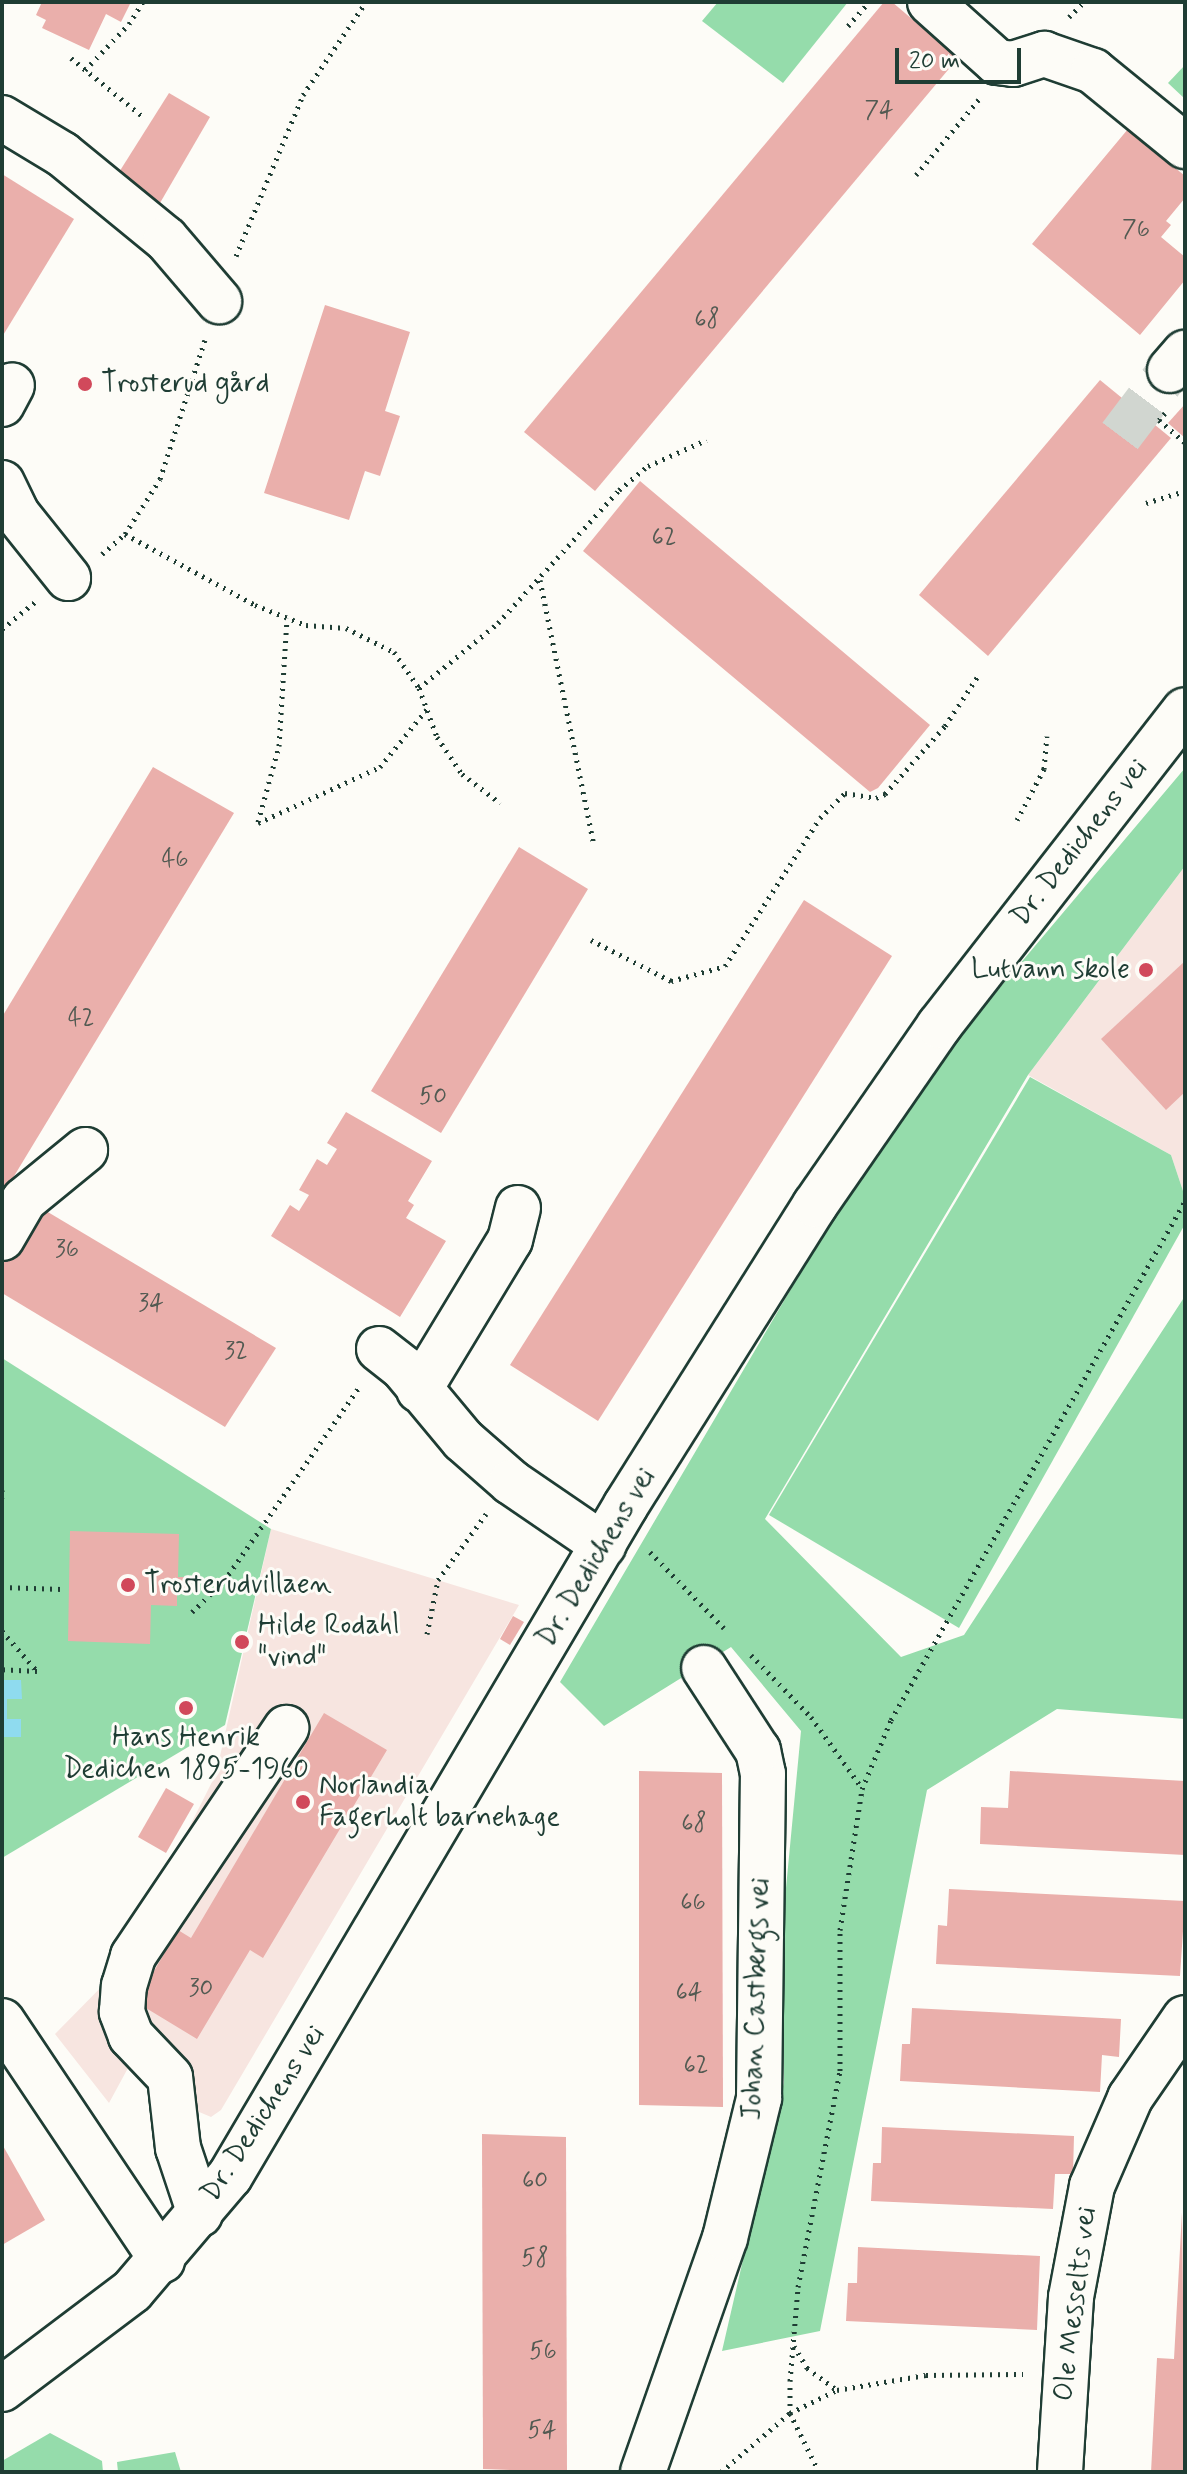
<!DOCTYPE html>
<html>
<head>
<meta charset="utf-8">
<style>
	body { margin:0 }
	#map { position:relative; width:1187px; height:2474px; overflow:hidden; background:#fdfcf7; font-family:Mynerve,sans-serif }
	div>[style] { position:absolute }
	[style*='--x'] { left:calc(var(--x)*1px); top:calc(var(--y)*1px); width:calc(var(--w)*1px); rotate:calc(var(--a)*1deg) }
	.built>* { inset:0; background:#f7e5e0 }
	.green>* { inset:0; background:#95dcab }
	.water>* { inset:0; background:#8fdbef }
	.building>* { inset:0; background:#eaafab }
	.minor-tunnel>* { height:44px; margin-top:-22px; transform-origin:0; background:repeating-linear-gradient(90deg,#d1d6d0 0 44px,transparent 0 66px) }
	.path>* { height:5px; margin-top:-2.5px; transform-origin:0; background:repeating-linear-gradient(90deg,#1f3d34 0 2px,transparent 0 8px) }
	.roads { filter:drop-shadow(2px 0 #1f3d34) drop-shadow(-2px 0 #1f3d34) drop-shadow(0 2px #1f3d34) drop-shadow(0 -2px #1f3d34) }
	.minor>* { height:44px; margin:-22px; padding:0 22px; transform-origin:22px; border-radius:22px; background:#fdfcf7 }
	.dots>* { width:22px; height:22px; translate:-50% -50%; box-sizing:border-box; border:4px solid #fdfcf7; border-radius:50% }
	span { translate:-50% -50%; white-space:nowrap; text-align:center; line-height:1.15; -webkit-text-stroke:6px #fdfcf7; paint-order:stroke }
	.number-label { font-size:24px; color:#525a52 }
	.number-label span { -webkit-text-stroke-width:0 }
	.poi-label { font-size:28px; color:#1f3d34 }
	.left { translate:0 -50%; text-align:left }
	.right { translate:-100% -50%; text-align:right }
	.street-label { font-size:28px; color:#1f3d34 }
	.frame { position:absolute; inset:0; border:4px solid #1f3d34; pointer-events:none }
	.scale { position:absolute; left:895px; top:48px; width:126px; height:36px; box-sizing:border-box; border:4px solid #1f3d34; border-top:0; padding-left:10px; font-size:24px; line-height:28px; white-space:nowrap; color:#1f3d34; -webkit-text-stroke:6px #fdfcf7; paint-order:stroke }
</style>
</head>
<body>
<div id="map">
	<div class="built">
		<i style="clip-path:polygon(1185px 866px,1185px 1197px,1171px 1155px,1028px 1075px)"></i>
		<i style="clip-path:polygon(271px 1529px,519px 1605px,221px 2110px,211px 2117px,159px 2095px,152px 2080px,128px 2068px,109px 2103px,55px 2034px,117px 1971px,216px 1774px)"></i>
	</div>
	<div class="green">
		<i style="clip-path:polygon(718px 2px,848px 2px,783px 83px,702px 21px)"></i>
		<i style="clip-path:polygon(1185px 65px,1185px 99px,1168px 83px)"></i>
		<i style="clip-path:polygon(1185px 768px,1185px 866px,1028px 1075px,765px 1519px,901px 1657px,964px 1635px,1185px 1296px,1185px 1719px,1057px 1709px,927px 1790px,820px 2331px,722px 2351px,784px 2082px,784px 1909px,801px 1731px,731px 1647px,604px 1726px,560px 1682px,895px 1112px)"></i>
		<i style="clip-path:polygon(1030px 1077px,1171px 1155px,1185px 1197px,1185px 1224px,959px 1628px,769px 1515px)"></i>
		<i style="clip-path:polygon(2px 1358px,271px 1529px,225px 1725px,2px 1858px)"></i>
		<i style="clip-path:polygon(50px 2433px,102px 2461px,103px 2472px,2px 2472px,2px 2461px)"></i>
		<i style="clip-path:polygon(175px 2452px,181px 2472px,118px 2472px,117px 2462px)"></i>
	</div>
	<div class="water">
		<i style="clip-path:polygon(2px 1680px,21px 1680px,22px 1699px,7px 1699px,7px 1719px,21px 1719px,21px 1737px,2px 1737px)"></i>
	</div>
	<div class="building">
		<i style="clip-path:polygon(42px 2px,131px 2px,121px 22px,106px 14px,89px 50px,42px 28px,46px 20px,36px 15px)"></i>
		<i style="clip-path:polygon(884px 2px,892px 2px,958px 58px,595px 491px,524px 432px)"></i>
		<i style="clip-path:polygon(169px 93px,210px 117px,153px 215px,116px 177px)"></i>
		<i style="clip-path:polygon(1128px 129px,1185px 176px,1185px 198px,1166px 221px,1171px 225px,1161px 237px,1185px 257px,1185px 280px,1140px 335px,1032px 244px)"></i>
		<i style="clip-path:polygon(2px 174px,74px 219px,2px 337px)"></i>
		<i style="clip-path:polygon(325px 305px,410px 332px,385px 411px,400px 416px,380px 476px,365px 471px,349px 520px,264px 493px)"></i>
		<i style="clip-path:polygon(1100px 380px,1171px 438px,988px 656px,919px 595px)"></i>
		<i style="clip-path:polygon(1185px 404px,1185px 438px,1168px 423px)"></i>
		<i style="clip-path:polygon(640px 481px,930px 725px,878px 788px,870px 792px,583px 551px)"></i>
		<i style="clip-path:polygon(153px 767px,234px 813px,2px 1196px,2px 1017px)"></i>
		<i style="clip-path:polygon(519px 847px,588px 889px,441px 1133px,371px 1091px)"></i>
		<i style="clip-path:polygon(804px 900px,892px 956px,598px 1421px,510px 1365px)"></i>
		<i style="clip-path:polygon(1185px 961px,1185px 1092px,1166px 1110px,1101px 1039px)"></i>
		<i style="clip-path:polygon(346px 1112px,432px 1161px,408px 1201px,414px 1205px,406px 1218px,446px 1241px,400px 1317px,271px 1236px,290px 1205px,299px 1211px,309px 1195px,299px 1190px,317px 1159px,327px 1165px,337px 1149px,327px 1143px)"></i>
		<i style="clip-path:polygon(31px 1202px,276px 1348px,225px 1427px,2px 1293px,2px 1251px)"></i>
		<i style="clip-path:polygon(70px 1531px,179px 1534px,178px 1577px,186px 1577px,186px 1594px,177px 1594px,177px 1606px,151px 1605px,150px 1644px,68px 1641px)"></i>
		<i style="clip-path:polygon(513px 1616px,524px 1622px,510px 1645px,500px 1639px)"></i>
		<i style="clip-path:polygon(324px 1713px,387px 1750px,263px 1958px,250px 1950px,197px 2039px,136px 2002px,178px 1930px,191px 1938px)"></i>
		<i style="clip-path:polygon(639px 1771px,722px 1773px,723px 2107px,639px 2105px)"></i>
		<i style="clip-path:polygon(1010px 1771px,1185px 1781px,1185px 1855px,980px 1844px,981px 1807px,1008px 1808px)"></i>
		<i style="clip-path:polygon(166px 1788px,194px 1804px,166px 1853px,138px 1837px)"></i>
		<i style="clip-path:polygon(949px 1889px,1185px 1901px,1180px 1976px,936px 1964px,938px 1925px,947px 1926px)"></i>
		<i style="clip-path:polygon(912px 2008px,1121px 2019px,1119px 2057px,1102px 2055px,1100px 2092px,900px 2081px,902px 2044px,910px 2044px)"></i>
		<i style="clip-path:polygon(882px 2127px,1074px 2136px,1073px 2174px,1055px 2174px,1053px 2209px,871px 2201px,873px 2163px,881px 2163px)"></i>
		<i style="clip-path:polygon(482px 2134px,566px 2137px,567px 2472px,483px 2469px)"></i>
		<i style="clip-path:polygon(2px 2144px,45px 2220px,2px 2245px)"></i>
		<i style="clip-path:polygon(1182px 2212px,1185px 2472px,1151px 2472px,1157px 2358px,1174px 2359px)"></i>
		<i style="clip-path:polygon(858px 2247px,1040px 2256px,1037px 2330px,846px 2321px,848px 2283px,857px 2283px)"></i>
	</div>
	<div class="minor-tunnel">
		<i style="--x:1120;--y:436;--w:83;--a:-52.9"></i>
	</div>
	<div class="path">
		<i style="--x:1069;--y:17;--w:21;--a:-45"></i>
		<i style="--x:848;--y:26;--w:32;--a:-49"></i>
		<i style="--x:71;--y:58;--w:92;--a:39.2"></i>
		<i style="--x:85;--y:70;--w:64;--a:-46.3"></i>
		<i style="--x:129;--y:24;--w:26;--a:-58"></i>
		<i style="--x:916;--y:175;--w:99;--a:-50.3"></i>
		<i style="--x:236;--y:256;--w:174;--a:-67.4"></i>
		<i style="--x:303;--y:95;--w:112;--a:-55.9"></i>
		<i style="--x:1165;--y:413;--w:9;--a:131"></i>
		<i style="--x:1159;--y:420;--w:35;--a:41"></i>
		<i style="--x:1146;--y:503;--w:41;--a:-17.1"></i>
		<i style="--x:125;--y:534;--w:148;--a:28.6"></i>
		<i style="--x:255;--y:605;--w:55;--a:21.4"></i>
		<i style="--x:306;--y:625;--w:40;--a:4.3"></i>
		<i style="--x:346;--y:628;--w:54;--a:26.6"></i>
		<i style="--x:394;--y:652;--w:44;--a:55.2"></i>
		<i style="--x:419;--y:688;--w:52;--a:69.8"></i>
		<i style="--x:437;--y:737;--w:45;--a:56"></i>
		<i style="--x:462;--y:774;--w:48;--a:37.3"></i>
		<i style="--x:102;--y:554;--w:30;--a:-41"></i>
		<i style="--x:125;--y:534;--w:65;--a:-57.5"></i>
		<i style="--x:160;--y:479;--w:146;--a:-72.1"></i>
		<i style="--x:540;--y:580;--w:270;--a:78.5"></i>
		<i style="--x:2;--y:629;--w:43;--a:-39.3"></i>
		<i style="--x:419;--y:688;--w:102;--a:-39.4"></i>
		<i style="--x:498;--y:623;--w:180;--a:-47.7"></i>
		<i style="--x:619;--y:490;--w:38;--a:-40"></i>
		<i style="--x:648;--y:466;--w:64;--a:-24.1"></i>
		<i style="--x:1017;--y:820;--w:58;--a:-62.1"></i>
		<i style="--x:1044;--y:769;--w:33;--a:-85"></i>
		<i style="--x:258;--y:822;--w:79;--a:-74.6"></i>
		<i style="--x:279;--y:746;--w:128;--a:-86.4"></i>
		<i style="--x:258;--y:823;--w:134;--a:-24.7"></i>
		<i style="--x:380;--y:767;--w:75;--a:-51"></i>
		<i style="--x:591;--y:940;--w:90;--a:27.1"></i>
		<i style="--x:671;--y:981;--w:56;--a:-15.5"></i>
		<i style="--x:725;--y:966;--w:176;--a:-57.3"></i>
		<i style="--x:820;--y:818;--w:35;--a:-45"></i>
		<i style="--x:845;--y:793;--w:31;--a:9"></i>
		<i style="--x:876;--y:798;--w:10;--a:-24"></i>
		<i style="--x:885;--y:794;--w:91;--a:-48.6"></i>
		<i style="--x:945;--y:726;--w:60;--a:-56.6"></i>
		<i style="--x:2;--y:1490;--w:8;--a:90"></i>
		<i style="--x:650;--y:1552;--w:106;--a:45.8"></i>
		<i style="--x:2;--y:1587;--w:60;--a:1.9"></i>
		<i style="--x:192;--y:1612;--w:45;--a:-44.1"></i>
		<i style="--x:224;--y:1581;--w:238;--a:-55.1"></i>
		<i style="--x:2;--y:1631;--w:53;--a:48.8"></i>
		<i style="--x:37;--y:1671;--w:35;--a:-177"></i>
		<i style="--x:427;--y:1634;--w:55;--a:-78.5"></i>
		<i style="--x:438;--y:1580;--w:82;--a:-54"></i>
		<i style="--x:751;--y:1655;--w:86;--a:45.9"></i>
		<i style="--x:811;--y:1717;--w:87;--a:54.3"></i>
		<i style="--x:794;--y:2346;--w:26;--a:59"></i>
		<i style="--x:807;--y:2368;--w:36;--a:36"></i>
		<i style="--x:721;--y:2472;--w:91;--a:-40.5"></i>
		<i style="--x:790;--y:2413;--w:52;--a:-26.1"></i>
		<i style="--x:837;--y:2390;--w:90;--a:-9.6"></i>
		<i style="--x:926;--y:2375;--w:97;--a:-0.6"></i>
		<i style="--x:819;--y:2472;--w:66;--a:-116.2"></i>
		<i style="--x:790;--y:2413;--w:32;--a:-90"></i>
		<i style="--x:790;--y:2381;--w:94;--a:-85.1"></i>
		<i style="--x:798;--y:2287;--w:220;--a:-79"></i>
		<i style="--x:840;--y:2071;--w:141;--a:-90"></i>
		<i style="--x:840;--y:1930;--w:143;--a:-81.1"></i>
		<i style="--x:862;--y:1789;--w:75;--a:-67.2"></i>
		<i style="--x:891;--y:1720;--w:596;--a:-60.47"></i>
	</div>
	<div class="roads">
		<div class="minor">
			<i style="--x:930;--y:2;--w:90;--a:41.8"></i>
			<i style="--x:997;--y:62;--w:16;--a:7"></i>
			<i style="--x:1013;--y:64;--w:33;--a:-18"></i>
			<i style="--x:1044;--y:54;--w:52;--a:19.1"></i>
			<i style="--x:1093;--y:71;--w:119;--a:39.2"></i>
			<i style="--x:2;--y:118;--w:70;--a:31"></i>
			<i style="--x:62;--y:154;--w:134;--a:39.3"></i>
			<i style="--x:166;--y:239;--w:82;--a:49.5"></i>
			<i style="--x:1170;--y:370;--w:23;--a:-49"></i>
			<i style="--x:2;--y:404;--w:21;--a:-62"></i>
			<i style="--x:2;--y:483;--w:34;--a:64"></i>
			<i style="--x:17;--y:514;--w:82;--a:51.4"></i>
			<i style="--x:2;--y:1238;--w:44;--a:-59.9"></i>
			<i style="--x:24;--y:1200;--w:79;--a:-39.3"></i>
			<i style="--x:379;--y:1349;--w:31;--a:38"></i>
			<i style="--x:403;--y:1368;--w:94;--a:50.2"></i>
			<i style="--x:463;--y:1440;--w:64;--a:41.2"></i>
			<i style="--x:511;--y:1482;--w:112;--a:34.4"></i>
			<i style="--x:419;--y:1390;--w:175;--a:-58.8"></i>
			<i style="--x:510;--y:1240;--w:33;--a:-76"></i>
			<i style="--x:2;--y:2021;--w:288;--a:56.2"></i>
			<i style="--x:200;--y:2214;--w:70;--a:-108.4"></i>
			<i style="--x:178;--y:2148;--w:71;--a:-96.4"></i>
			<i style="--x:170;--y:2077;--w:57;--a:-133.6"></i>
			<i style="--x:131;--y:2036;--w:26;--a:-111"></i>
			<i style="--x:122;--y:2012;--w:26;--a:-86"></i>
			<i style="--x:124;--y:1986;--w:31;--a:-73"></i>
			<i style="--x:133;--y:1956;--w:275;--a:-56.1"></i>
			<i style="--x:2;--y:2389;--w:163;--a:-37"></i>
			<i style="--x:132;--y:2291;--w:151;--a:-49.6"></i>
			<i style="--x:230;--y:2176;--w:779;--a:-59.45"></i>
			<i style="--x:626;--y:1505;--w:355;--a:-57.8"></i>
			<i style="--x:815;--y:1205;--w:218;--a:-55.3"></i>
			<i style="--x:939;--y:1026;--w:400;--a:-52.1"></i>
			<i style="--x:643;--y:2472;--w:248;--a:-70.7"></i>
			<i style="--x:725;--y:2238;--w:144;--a:-76.3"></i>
			<i style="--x:759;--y:2098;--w:324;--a:-89.3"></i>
			<i style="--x:763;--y:1774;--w:24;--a:-102"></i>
			<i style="--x:758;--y:1751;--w:99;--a:-123"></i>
			<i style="--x:1060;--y:2472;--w:175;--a:-86.4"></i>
			<i style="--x:1071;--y:2297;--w:113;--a:-79.3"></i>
			<i style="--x:1092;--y:2186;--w:96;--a:-66.6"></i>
			<i style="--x:1130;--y:2098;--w:97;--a:-55.5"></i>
		</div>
	</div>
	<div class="dots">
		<i style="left:85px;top:384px;background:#d1495b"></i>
		<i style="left:1146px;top:970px;background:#d1495b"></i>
		<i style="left:128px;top:1585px;background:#d1495b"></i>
		<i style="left:242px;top:1642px;background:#d1495b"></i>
		<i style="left:186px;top:1708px;background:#d1495b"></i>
		<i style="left:303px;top:1802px;background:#d1495b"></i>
	</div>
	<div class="number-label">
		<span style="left:879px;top:111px">74</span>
		<span style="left:1136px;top:230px">76</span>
		<span style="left:707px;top:320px">68</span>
		<span style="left:664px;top:538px">62</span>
		<span style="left:175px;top:860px">46</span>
		<span style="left:81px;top:1019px">42</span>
		<span style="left:433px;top:1097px">50</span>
		<span style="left:67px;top:1250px">36</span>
		<span style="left:151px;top:1304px">34</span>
		<span style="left:236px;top:1352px">32</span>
		<span style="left:694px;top:1824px">68</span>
		<span style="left:693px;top:1903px">66</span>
		<span style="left:201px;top:1989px">30</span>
		<span style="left:689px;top:1993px">64</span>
		<span style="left:696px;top:2066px">62</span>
		<span style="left:535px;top:2181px">60</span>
		<span style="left:535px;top:2259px">58</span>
		<span style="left:543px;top:2352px">56</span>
		<span style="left:542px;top:2431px">54</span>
	</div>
	<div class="poi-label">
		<span class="left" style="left:101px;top:384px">Trosterud gård</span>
		<span class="right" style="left:1130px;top:970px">Lutvann skole</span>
		<span class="left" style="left:144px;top:1585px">Trosterudvillaen</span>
		<span class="left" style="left:258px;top:1642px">Hilde Rodahl<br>"vind"</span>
		<span style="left:186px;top:1754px">Hans Henrik<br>Dedichen 1895-1960</span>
		<span class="left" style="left:319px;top:1802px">Norlandia<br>Fagerholt barnehage</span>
	</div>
	<div class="street-label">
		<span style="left:1080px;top:843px;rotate:-52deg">Dr. Dedichens vei</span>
		<span style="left:597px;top:1558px;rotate:-59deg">Dr. Dedichens vei</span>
		<span style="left:757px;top:1999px;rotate:-88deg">Johan Castbergs vei</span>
		<span style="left:264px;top:2114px;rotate:-57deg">Dr. Dedichens vei</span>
		<span style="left:1076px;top:2304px;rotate:-83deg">Ole Messelts vei</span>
	</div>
	<div class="frame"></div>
	<div class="scale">20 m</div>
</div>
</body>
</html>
